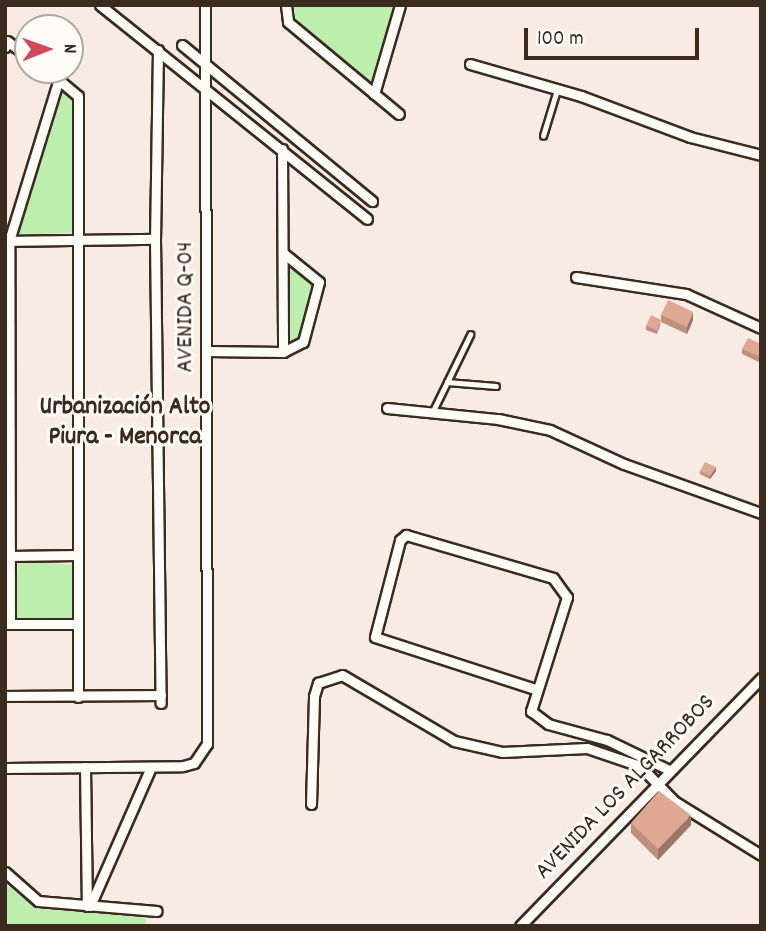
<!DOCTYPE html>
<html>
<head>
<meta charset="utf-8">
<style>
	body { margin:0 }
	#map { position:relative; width:766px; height:931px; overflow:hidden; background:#f7ebe3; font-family:Dekko,sans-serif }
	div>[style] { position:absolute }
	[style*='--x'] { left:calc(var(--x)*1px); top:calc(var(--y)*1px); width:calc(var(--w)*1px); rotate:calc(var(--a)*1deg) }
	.green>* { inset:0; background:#bceead }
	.roads { filter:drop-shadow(2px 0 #3b2a1e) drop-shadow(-2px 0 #3b2a1e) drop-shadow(0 2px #3b2a1e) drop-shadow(0 -2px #3b2a1e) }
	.lane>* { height:4.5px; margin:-2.25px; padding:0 2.25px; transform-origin:2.25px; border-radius:2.25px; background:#fdfcf7 }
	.street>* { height:9px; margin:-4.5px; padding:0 4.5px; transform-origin:4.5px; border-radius:4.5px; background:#fdfcf7 }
	.wall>* { inset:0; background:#bf907e }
	.shaded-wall>* { inset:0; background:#9b7667 }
	.building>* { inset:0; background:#dea893 }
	span { translate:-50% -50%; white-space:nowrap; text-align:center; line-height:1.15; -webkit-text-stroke:6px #fdfcf7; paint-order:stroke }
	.street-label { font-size:24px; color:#3b2a1e }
	.neighbourhood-label { font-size:26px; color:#3b2a1e; font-weight:700 }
	.frame { position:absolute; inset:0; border:7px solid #3b2a1e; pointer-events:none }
	.north { position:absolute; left:14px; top:14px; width:70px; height:70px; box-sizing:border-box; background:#fdfcf7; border:2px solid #afa8a0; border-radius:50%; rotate:89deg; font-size:19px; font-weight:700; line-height:28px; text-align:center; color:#3b2a1e }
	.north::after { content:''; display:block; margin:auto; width:24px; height:32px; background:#d1495b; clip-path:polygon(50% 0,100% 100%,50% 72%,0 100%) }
	.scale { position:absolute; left:524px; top:28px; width:175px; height:32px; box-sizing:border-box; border:4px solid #3b2a1e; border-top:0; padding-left:9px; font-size:21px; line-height:24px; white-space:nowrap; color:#3b2a1e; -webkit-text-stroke:5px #fdfcf7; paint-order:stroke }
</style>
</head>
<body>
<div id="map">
	<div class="green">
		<i style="clip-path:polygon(291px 5px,395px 6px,374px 79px,367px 81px,292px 21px)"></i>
		<i style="clip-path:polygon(67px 90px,74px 97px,73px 233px,18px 234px,60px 91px)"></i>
		<i style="clip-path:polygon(290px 269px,315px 283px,300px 340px,295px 342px,287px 339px,285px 272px)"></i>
		<i style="clip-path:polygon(18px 561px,76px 565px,75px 618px,15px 619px)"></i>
		<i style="clip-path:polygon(5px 883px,38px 909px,145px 912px,146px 926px,5px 926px)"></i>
	</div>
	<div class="roads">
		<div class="lane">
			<i style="--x:543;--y:136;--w:48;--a:-73.1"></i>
			<i style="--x:447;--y:382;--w:49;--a:4.7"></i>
			<i style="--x:433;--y:411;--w:85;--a:-64"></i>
		</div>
		<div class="street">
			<i style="--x:100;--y:5;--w:342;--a:38.7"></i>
			<i style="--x:286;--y:5;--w:17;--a:83"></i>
			<i style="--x:288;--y:22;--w:144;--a:39.7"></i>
			<i style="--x:182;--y:45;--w:246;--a:39.4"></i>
			<i style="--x:5;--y:47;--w:6;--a:-72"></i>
			<i style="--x:7;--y:41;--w:26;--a:36"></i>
			<i style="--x:158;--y:50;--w:189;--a:90.9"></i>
			<i style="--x:155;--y:239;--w:464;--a:89.3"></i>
			<i style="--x:470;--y:64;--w:116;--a:16.1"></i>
			<i style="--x:581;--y:96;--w:116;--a:20.6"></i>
			<i style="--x:690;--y:137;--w:73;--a:14.2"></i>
			<i style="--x:47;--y:70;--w:40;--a:40"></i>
			<i style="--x:78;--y:96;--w:601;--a:90"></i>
			<i style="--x:374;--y:94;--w:93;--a:-73.7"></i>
			<i style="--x:282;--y:149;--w:203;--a:89.7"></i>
			<i style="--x:6;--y:241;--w:149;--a:-0.8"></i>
			<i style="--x:576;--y:277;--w:111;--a:8.8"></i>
			<i style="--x:686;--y:294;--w:82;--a:24.4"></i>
			<i style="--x:206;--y:351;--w:77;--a:0.7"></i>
			<i style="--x:283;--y:352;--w:22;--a:-27"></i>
			<i style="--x:303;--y:342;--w:62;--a:-75.1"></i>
			<i style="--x:319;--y:282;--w:46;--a:-141.1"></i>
			<i style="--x:387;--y:408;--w:112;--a:5.7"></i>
			<i style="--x:498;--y:419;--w:53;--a:11.9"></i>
			<i style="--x:550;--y:430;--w:81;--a:24.7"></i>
			<i style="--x:624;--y:464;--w:145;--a:19.7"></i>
			<i style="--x:10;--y:556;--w:66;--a:-0.9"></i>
			<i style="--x:5;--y:624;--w:72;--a:0"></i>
			<i style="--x:10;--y:624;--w:383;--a:-90.1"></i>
			<i style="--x:9;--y:241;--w:170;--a:-72.9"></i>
			<i style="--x:535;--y:689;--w:168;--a:-162"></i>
			<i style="--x:375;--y:637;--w:100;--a:-75.5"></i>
			<i style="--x:400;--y:540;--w:8;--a:-40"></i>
			<i style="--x:406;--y:535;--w:153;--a:16.3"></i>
			<i style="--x:553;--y:578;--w:24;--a:54"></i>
			<i style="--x:567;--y:597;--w:120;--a:107.5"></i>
			<i style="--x:531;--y:711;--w:21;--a:37"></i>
			<i style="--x:548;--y:724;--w:61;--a:15.2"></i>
			<i style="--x:607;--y:740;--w:69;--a:25.8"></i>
			<i style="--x:5;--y:696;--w:156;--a:-0.4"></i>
			<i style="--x:85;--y:767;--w:139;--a:89.2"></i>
			<i style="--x:5;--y:768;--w:178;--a:-0.6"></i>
			<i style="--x:183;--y:766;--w:11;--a:-15"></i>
			<i style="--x:194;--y:763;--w:23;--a:-56"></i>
			<i style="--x:207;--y:744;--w:739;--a:-90.16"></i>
			<i style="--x:311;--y:804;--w:108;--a:-88.4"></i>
			<i style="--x:314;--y:696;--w:14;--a:-73"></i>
			<i style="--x:318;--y:683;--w:25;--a:-18"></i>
			<i style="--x:342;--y:675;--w:130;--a:30.5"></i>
			<i style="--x:454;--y:741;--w:49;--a:12.9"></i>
			<i style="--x:502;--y:752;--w:85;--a:-2.7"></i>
			<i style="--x:587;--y:748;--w:56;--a:18.8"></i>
			<i style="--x:640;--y:766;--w:49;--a:45.8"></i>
			<i style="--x:674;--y:801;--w:102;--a:31.8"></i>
			<i style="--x:5;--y:872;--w:44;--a:41.3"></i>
			<i style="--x:38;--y:901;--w:119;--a:4.8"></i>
			<i style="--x:90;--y:906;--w:152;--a:-66.3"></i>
			<i style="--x:520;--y:926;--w:346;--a:-45.8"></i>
		</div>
	</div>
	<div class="wall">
		<i style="clip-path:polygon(661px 315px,693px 320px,687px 334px,661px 322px)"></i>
		<i style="clip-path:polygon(661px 323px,657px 334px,646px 330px,646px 326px)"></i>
		<i style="clip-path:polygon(761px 344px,761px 363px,742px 354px,742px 349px)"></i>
		<i style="clip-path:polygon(700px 471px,716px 471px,710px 479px,700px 474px)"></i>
		<i style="clip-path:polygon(631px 823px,691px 825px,658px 860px,631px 833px)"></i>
	</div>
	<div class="shaded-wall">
		<i style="clip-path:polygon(693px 312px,693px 320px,687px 334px,687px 327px)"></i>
		<i style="clip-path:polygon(716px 467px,716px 471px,710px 479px,710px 476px)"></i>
		<i style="clip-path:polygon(691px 815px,691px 825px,658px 860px,658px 849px)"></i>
	</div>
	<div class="building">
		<i style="clip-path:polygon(668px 300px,693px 312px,687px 327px,661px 315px)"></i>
		<i style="clip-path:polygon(651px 315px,661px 320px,657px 330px,646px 326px)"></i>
		<i style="clip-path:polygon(748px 338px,761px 344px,761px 357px,742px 349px)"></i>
		<i style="clip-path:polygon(705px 462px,716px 467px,710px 476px,700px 471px)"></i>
		<i style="clip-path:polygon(659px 791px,691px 815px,658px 849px,631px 823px)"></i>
	</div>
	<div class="street-label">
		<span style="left:187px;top:307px;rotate:-90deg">AVENIDA Q-04</span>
		<span style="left:626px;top:788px;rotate:-46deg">AVENIDA LOS ALGARROBOS</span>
	</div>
	<div class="neighbourhood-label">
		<span style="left:125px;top:423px">Urbanización Alto<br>Piura - Menorca</span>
	</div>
	<div class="frame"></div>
	<div class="north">N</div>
	<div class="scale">100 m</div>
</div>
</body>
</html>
